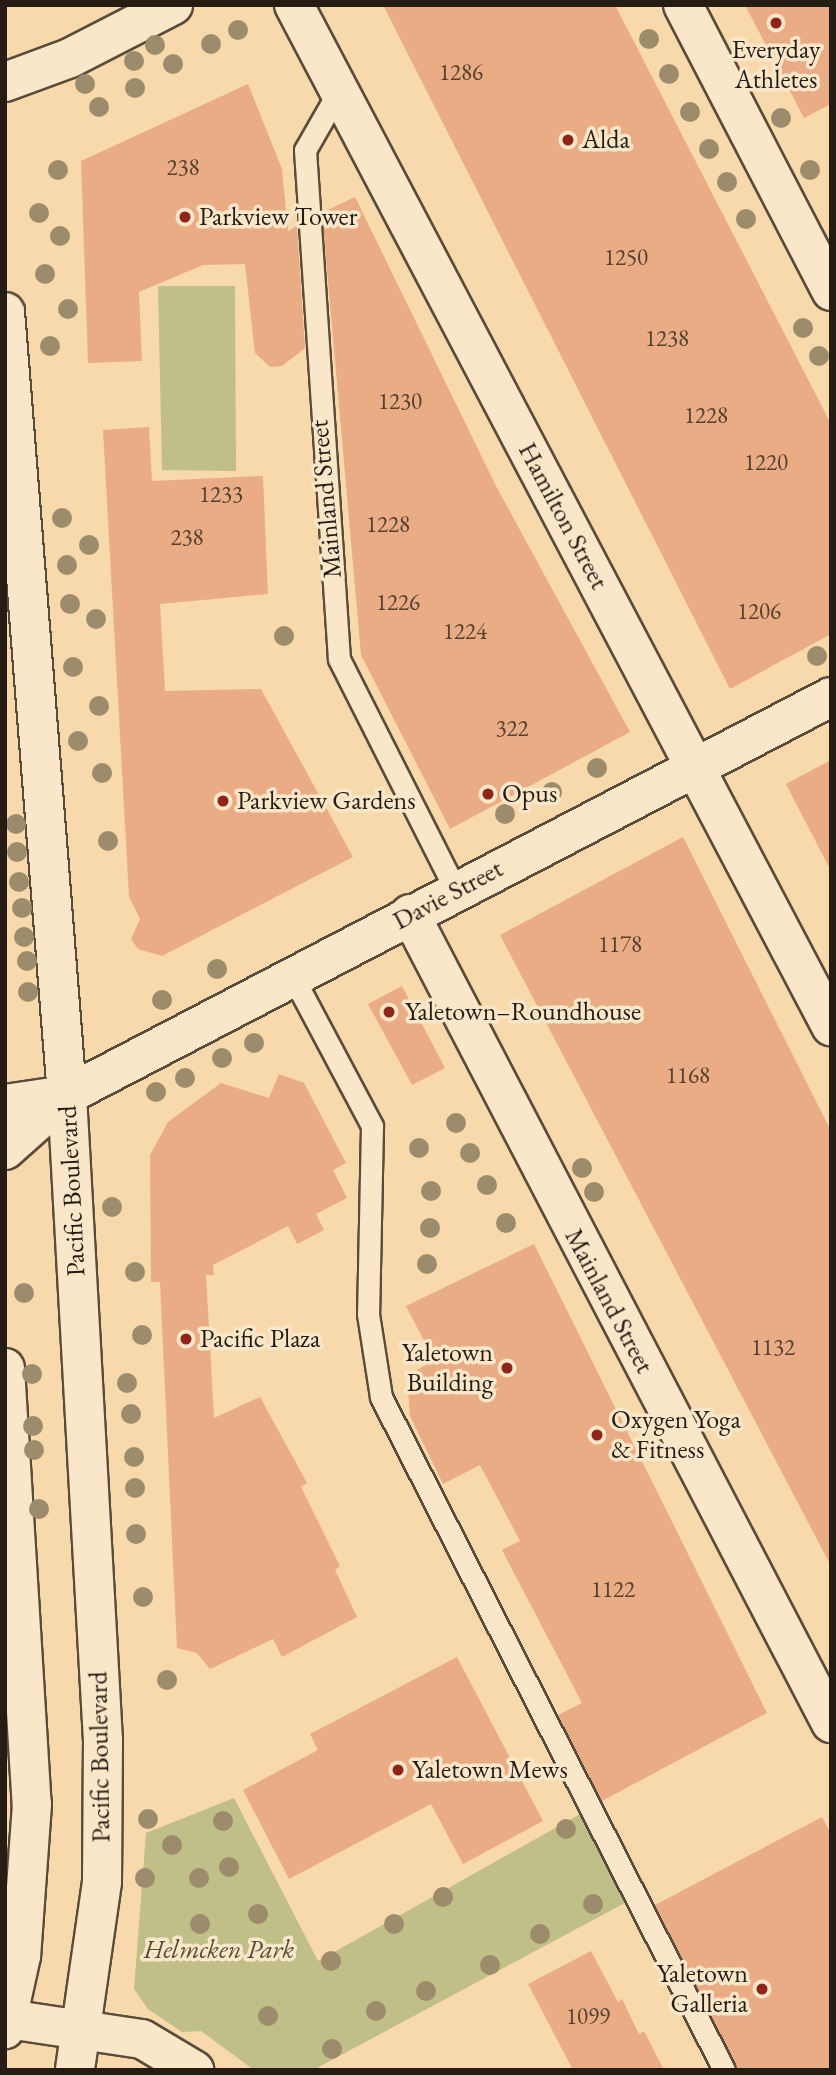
<!DOCTYPE html>
<html>
<head>
<meta charset="utf-8">
<style>
	body { margin:0 }
	#map { position:relative; width:836px; height:2075px; overflow:hidden; background:#f7d9ab; font-family:"EB Garamond",serif }
	div>[style] { position:absolute }
	[style*='--x'] { left:calc(var(--x)*1px); top:calc(var(--y)*1px); width:calc(var(--w)*1px); rotate:calc(var(--a)*1deg) }
	.green>* { inset:0; background:#bfbf87 }
	.building>* { inset:0; background:#e9ac84 }
	.roads { filter:drop-shadow(2px 0 #5a4b3a) drop-shadow(-2px 0 #5a4b3a) drop-shadow(0 2px #5a4b3a) drop-shadow(0 -2px #5a4b3a) }
	.service>* { height:21px; margin:-10.5px; padding:0 10.5px; transform-origin:10.5px; border-radius:10.5px; background:#fae6c8 }
	.minor>* { height:38px; margin:-19px; padding:0 19px; transform-origin:19px; border-radius:19px; background:#fae6c8 }
	.tertiary>* { height:38px; margin:-19px; padding:0 19px; transform-origin:19px; border-radius:19px; background:#fae6c8 }
	.secondary>* { height:38px; margin:-19px; padding:0 19px; transform-origin:19px; border-radius:19px; background:#fae6c8 }
	.trees>* { width:20px; height:20px; margin:-10px; border-radius:50%; background:#9d8c6b }
	.dots>* { width:19px; height:19px; translate:-50% -50%; box-sizing:border-box; border:4px solid #fae6c8; border-radius:50% }
	span { translate:-50% -50%; white-space:nowrap; text-align:center; line-height:1.15; -webkit-text-stroke:7px #fae6c8; paint-order:stroke }
	.number-label { font-size:23px; color:#564030 }
	.number-label span { -webkit-text-stroke-width:0 }
	.poi-label { font-size:26px; color:#251c14 }
	.left { translate:0 -50%; text-align:left }
	.right { translate:-100% -50%; text-align:right }
	.street-label { font-size:26px; color:#251c14 }
	.park-label { font-size:26px; color:#534d36; font-style:italic }
	.frame { position:absolute; inset:0; border:7px solid #251c14; pointer-events:none }
</style>
</head>
<body>
<div id="map">
	<div class="green">
		<i style="clip-path:polygon(158px 286px,235px 286px,236px 471px,162px 470px)"></i>
		<i style="clip-path:polygon(234px 1798px,318px 1961px,591px 1808px,636px 1897px,313px 2070px,254px 2070px,201px 2031px,182px 2032px,148px 2009px,134px 1989px,146px 1833px)"></i>
	</div>
	<div class="building">
		<i style="clip-path:polygon(383px 5px,615px 5px,831px 424px,831px 634px,730px 689px)"></i>
		<i style="clip-path:polygon(745px 5px,831px 5px,831px 104px,804px 118px)"></i>
		<i style="clip-path:polygon(248px 84px,282px 169px,288px 231px,297px 226px,305px 348px,282px 366px,270px 367px,255px 353px,245px 264px,203px 265px,139px 292px,142px 361px,88px 363px,81px 161px)"></i>
		<i style="clip-path:polygon(355px 197px,496px 486px,630px 732px,450px 829px,361px 655px,322px 213px)"></i>
		<i style="clip-path:polygon(149px 427px,152px 481px,263px 476px,268px 594px,160px 604px,165px 691px,261px 689px,353px 857px,162px 956px,138px 949px,131px 939px,140px 919px,129px 897px,103px 430px)"></i>
		<i style="clip-path:polygon(831px 760px,831px 871px,786px 784px)"></i>
		<i style="clip-path:polygon(683px 837px,831px 1131px,831px 1566px,500px 935px)"></i>
		<i style="clip-path:polygon(402px 986px,445px 1068px,412px 1085px,368px 1004px)"></i>
		<i style="clip-path:polygon(279px 1074px,304px 1083px,346px 1163px,333px 1170px,347px 1198px,316px 1214px,324px 1230px,297px 1244px,288px 1226px,213px 1265px,214px 1275px,206px 1275px,214px 1418px,260px 1397px,307px 1483px,301px 1487px,340px 1566px,335px 1570px,357px 1617px,282px 1657px,273px 1639px,210px 1669px,197px 1653px,177px 1648px,160px 1282px,151px 1282px,150px 1155px,168px 1122px,221px 1083px,269px 1098px)"></i>
		<i style="clip-path:polygon(534px 1244px,767px 1713px,602px 1801px,558px 1715px,582px 1703px,502px 1550px,520px 1541px,480px 1465px,443px 1484px,410px 1416px,407px 1376px,434px 1360px,406px 1306px)"></i>
		<i style="clip-path:polygon(457px 1657px,543px 1821px,463px 1864px,431px 1804px,289px 1879px,243px 1790px,318px 1750px,310px 1734px)"></i>
		<i style="clip-path:polygon(822px 1817px,831px 1834px,831px 2070px,737px 2070px,655px 1905px)"></i>
		<i style="clip-path:polygon(591px 1951px,618px 2002px,622px 1999px,639px 2034px,644px 2031px,664px 2070px,573px 2070px,528px 1984px)"></i>
	</div>
	<div class="roads">
		<div class="service">
			<i style="--x:340;--y:89;--w:70;--a:119.8"></i>
			<i style="--x:305;--y:150;--w:510;--a:86.18"></i>
			<i style="--x:339;--y:659;--w:260;--a:63.2"></i>
			<i style="--x:294;--y:979;--w:166;--a:62"></i>
			<i style="--x:372;--y:1126;--w:188;--a:91.2"></i>
			<i style="--x:368;--y:1314;--w:84;--a:81.1"></i>
			<i style="--x:381;--y:1397;--w:755;--a:62.99"></i>
		</div>
		<div class="minor">
			<i style="--x:294;--y:5;--w:1154;--a:62.26"></i>
		</div>
		<div class="tertiary">
			<i style="--x:683;--y:5;--w:322;--a:62.6"></i>
			<i style="--x:5;--y:82;--w:69;--a:-20.3"></i>
			<i style="--x:70;--y:58;--w:116;--a:-27.2"></i>
			<i style="--x:410;--y:914;--w:912;--a:62.51"></i>
		</div>
		<div class="secondary">
			<i style="--x:5;--y:312;--w:785;--a:85.47"></i>
			<i style="--x:67;--y:1095;--w:646;--a:86.81"></i>
			<i style="--x:103;--y:1740;--w:142;--a:90.4"></i>
			<i style="--x:102;--y:1882;--w:190;--a:98.2"></i>
			<i style="--x:5;--y:1104;--w:63;--a:-8.3"></i>
			<i style="--x:5;--y:1150;--w:83;--a:-41.6"></i>
			<i style="--x:67;--y:1095;--w:861;--a:-27.52"></i>
			<i style="--x:5;--y:1368;--w:437;--a:86.5"></i>
			<i style="--x:32;--y:1804;--w:152;--a:94.1"></i>
			<i style="--x:21;--y:1956;--w:75;--a:102.4"></i>
			<i style="--x:8;--y:2019;--w:135;--a:8.5"></i>
			<i style="--x:142;--y:2039;--w:61;--a:30.8"></i>
		</div>
	</div>
	<div class="trees">
		<i style="left:238px;top:30px"></i>
		<i style="left:649px;top:39px"></i>
		<i style="left:211px;top:44px"></i>
		<i style="left:155px;top:45px"></i>
		<i style="left:134px;top:61px"></i>
		<i style="left:173px;top:64px"></i>
		<i style="left:669px;top:74px"></i>
		<i style="left:85px;top:84px"></i>
		<i style="left:135px;top:88px"></i>
		<i style="left:99px;top:107px"></i>
		<i style="left:690px;top:112px"></i>
		<i style="left:781px;top:118px"></i>
		<i style="left:709px;top:149px"></i>
		<i style="left:58px;top:170px"></i>
		<i style="left:810px;top:170px"></i>
		<i style="left:727px;top:182px"></i>
		<i style="left:39px;top:213px"></i>
		<i style="left:746px;top:219px"></i>
		<i style="left:60px;top:236px"></i>
		<i style="left:45px;top:274px"></i>
		<i style="left:68px;top:309px"></i>
		<i style="left:803px;top:328px"></i>
		<i style="left:50px;top:346px"></i>
		<i style="left:819px;top:356px"></i>
		<i style="left:62px;top:518px"></i>
		<i style="left:89px;top:545px"></i>
		<i style="left:67px;top:565px"></i>
		<i style="left:70px;top:604px"></i>
		<i style="left:96px;top:619px"></i>
		<i style="left:284px;top:636px"></i>
		<i style="left:817px;top:656px"></i>
		<i style="left:73px;top:667px"></i>
		<i style="left:99px;top:706px"></i>
		<i style="left:78px;top:741px"></i>
		<i style="left:597px;top:768px"></i>
		<i style="left:102px;top:773px"></i>
		<i style="left:552px;top:792px"></i>
		<i style="left:505px;top:814px"></i>
		<i style="left:16px;top:824px"></i>
		<i style="left:108px;top:841px"></i>
		<i style="left:17px;top:852px"></i>
		<i style="left:19px;top:882px"></i>
		<i style="left:22px;top:908px"></i>
		<i style="left:24px;top:937px"></i>
		<i style="left:27px;top:961px"></i>
		<i style="left:217px;top:969px"></i>
		<i style="left:28px;top:992px"></i>
		<i style="left:162px;top:1000px"></i>
		<i style="left:254px;top:1043px"></i>
		<i style="left:222px;top:1058px"></i>
		<i style="left:185px;top:1078px"></i>
		<i style="left:156px;top:1092px"></i>
		<i style="left:456px;top:1123px"></i>
		<i style="left:419px;top:1148px"></i>
		<i style="left:470px;top:1153px"></i>
		<i style="left:582px;top:1168px"></i>
		<i style="left:487px;top:1185px"></i>
		<i style="left:431px;top:1191px"></i>
		<i style="left:594px;top:1192px"></i>
		<i style="left:112px;top:1207px"></i>
		<i style="left:506px;top:1223px"></i>
		<i style="left:430px;top:1228px"></i>
		<i style="left:427px;top:1264px"></i>
		<i style="left:135px;top:1272px"></i>
		<i style="left:24px;top:1293px"></i>
		<i style="left:142px;top:1335px"></i>
		<i style="left:32px;top:1374px"></i>
		<i style="left:127px;top:1383px"></i>
		<i style="left:131px;top:1414px"></i>
		<i style="left:33px;top:1426px"></i>
		<i style="left:34px;top:1450px"></i>
		<i style="left:134px;top:1457px"></i>
		<i style="left:135px;top:1488px"></i>
		<i style="left:39px;top:1509px"></i>
		<i style="left:136px;top:1534px"></i>
		<i style="left:143px;top:1597px"></i>
		<i style="left:167px;top:1680px"></i>
		<i style="left:148px;top:1819px"></i>
		<i style="left:223px;top:1821px"></i>
		<i style="left:566px;top:1829px"></i>
		<i style="left:172px;top:1845px"></i>
		<i style="left:229px;top:1867px"></i>
		<i style="left:145px;top:1878px"></i>
		<i style="left:199px;top:1878px"></i>
		<i style="left:443px;top:1897px"></i>
		<i style="left:593px;top:1904px"></i>
		<i style="left:258px;top:1914px"></i>
		<i style="left:200px;top:1924px"></i>
		<i style="left:394px;top:1924px"></i>
		<i style="left:540px;top:1934px"></i>
		<i style="left:331px;top:1961px"></i>
		<i style="left:490px;top:1965px"></i>
		<i style="left:426px;top:1991px"></i>
		<i style="left:376px;top:2011px"></i>
		<i style="left:268px;top:2016px"></i>
		<i style="left:332px;top:2049px"></i>
	</div>
	<div class="dots">
		<i style="left:776px;top:23px;background:#8f2418"></i>
		<i style="left:568px;top:140px;background:#8f2418"></i>
		<i style="left:185px;top:217px;background:#8f2418"></i>
		<i style="left:488px;top:794px;background:#8f2418"></i>
		<i style="left:223px;top:801px;background:#8f2418"></i>
		<i style="left:389px;top:1012px;background:#8f2418"></i>
		<i style="left:186px;top:1339px;background:#8f2418"></i>
		<i style="left:507px;top:1368px;background:#8f2418"></i>
		<i style="left:597px;top:1435px;background:#8f2418"></i>
		<i style="left:398px;top:1770px;background:#8f2418"></i>
		<i style="left:762px;top:1989px;background:#8f2418"></i>
	</div>
	<div class="number-label">
		<span style="left:461px;top:72px">1286</span>
		<span style="left:183px;top:167px">238</span>
		<span style="left:626px;top:257px">1250</span>
		<span style="left:667px;top:338px">1238</span>
		<span style="left:400px;top:401px">1230</span>
		<span style="left:706px;top:415px">1228</span>
		<span style="left:766px;top:462px">1220</span>
		<span style="left:221px;top:494px">1233</span>
		<span style="left:388px;top:524px">1228</span>
		<span style="left:187px;top:537px">238</span>
		<span style="left:398px;top:602px">1226</span>
		<span style="left:759px;top:611px">1206</span>
		<span style="left:465px;top:631px">1224</span>
		<span style="left:512px;top:728px">322</span>
		<span style="left:620px;top:944px">1178</span>
		<span style="left:688px;top:1075px">1168</span>
		<span style="left:773px;top:1347px">1132</span>
		<span style="left:613px;top:1589px">1122</span>
		<span style="left:588px;top:2016px">1099</span>
	</div>
	<div class="poi-label">
		<span style="left:776px;top:65px">Everyday<br>Athletes</span>
		<span class="left" style="left:582px;top:140px">Alda</span>
		<span class="left" style="left:199px;top:217px">Parkview Tower</span>
		<span class="left" style="left:502px;top:794px">Opus</span>
		<span class="left" style="left:237px;top:801px">Parkview Gardens</span>
		<span class="left" style="left:405px;top:1012px">Yaletown–Roundhouse</span>
		<span class="left" style="left:200px;top:1339px">Pacific Plaza</span>
		<span class="right" style="left:493px;top:1368px">Yaletown<br>Building</span>
		<span class="left" style="left:611px;top:1435px">Oxygen Yoga<br>&amp; Fitness</span>
		<span class="left" style="left:412px;top:1770px">Yaletown Mews</span>
		<span class="right" style="left:748px;top:1989px">Yaletown<br>Galleria</span>
	</div>
	<div class="street-label">
		<span style="left:326px;top:499px;rotate:-95deg">Mainland Street</span>
		<span style="left:563px;top:516px;rotate:62deg">Hamilton Street</span>
		<span style="left:448px;top:895px;rotate:-28deg">Davie Street</span>
		<span style="left:72px;top:1191px;rotate:-93deg">Pacific Boulevard</span>
		<span style="left:609px;top:1301px;rotate:62deg">Mainland Street</span>
		<span style="left:100px;top:1757px;rotate:-91deg">Pacific Boulevard</span>
	</div>
	<div class="park-label">
		<span style="left:219px;top:1950px">Helmcken Park</span>
	</div>
	<div class="frame"></div>
</div>
</body>
</html>
